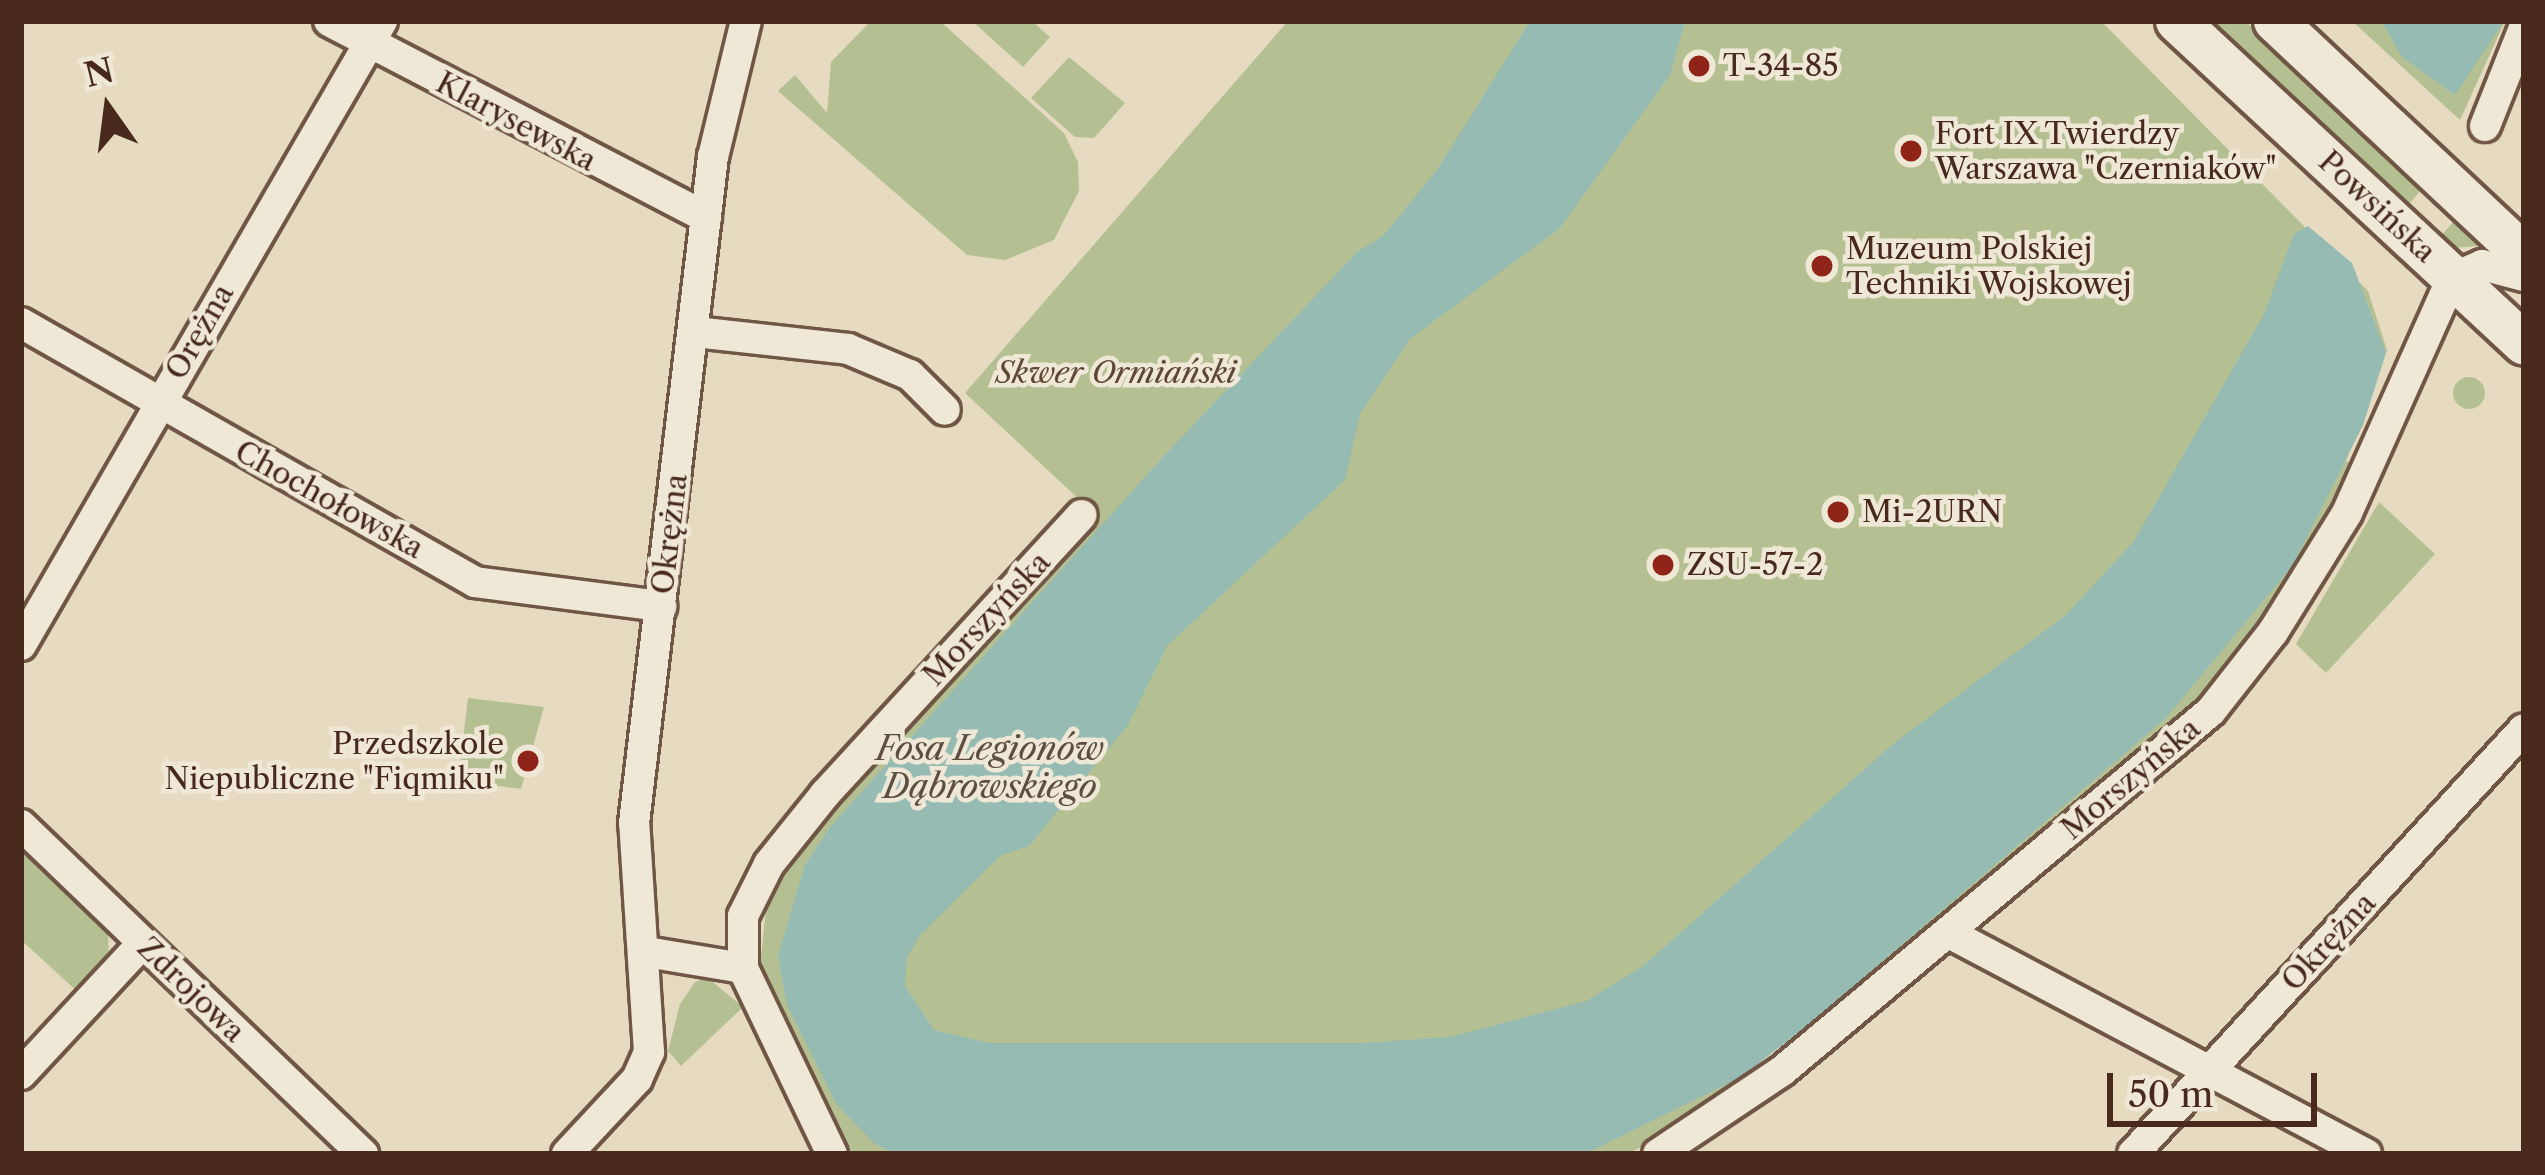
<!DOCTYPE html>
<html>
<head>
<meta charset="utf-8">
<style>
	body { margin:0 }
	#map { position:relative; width:2545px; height:1175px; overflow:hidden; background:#e6dbc0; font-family:"Libre Caslon Text",serif }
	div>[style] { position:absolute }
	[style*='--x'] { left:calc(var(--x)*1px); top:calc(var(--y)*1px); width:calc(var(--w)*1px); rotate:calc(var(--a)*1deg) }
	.green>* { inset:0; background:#b4c092 }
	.round { border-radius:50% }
	.water>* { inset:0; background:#96bbb3 }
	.roads { filter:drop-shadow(3px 0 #705644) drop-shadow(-3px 0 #705644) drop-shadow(0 3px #705644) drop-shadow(0 -3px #705644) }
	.minor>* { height:30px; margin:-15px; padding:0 15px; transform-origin:15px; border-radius:15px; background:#efe8d6 }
	.secondary>* { height:42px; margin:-21px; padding:0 21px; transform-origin:21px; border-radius:21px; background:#efe8d6 }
	.dots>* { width:33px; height:33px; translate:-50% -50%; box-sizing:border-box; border:6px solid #efe8d6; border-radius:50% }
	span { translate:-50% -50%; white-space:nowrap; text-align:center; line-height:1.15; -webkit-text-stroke:9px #efe8d6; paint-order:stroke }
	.poi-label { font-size:30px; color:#48291b }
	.left { translate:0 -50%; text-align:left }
	.right { translate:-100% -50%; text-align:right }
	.street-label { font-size:30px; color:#48291b }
	.park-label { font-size:30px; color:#5e4733; font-style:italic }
	.water-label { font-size:33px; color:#5c4e41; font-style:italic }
	.frame { position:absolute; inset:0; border:24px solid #48291b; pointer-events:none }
	.north { position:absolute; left:48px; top:48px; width:120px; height:120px; -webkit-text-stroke:9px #efe8d6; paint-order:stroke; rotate:346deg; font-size:33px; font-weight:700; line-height:48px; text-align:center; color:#48291b }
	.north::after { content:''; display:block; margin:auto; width:42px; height:54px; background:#48291b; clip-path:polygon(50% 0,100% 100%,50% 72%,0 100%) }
	.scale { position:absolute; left:2107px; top:1073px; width:210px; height:54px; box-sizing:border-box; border:6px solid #48291b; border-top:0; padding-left:15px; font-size:36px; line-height:42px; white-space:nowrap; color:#48291b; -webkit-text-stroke:9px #efe8d6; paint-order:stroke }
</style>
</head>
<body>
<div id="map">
	<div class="green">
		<i style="clip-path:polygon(871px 21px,940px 21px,1064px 133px,1078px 162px,1079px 191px,1054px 240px,1005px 260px,967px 255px,778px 91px,795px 75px,827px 113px,831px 62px)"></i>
		<i style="clip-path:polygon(972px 21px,1032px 21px,1050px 37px,1023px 67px)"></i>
		<i style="clip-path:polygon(1288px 21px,2101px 21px,2368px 291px,2387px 350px,2346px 461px,2356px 467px,2271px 618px,2199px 709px,1669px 1134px,1626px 1154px,853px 1154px,833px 1130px,760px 966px,768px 890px,782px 865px,1099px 518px,965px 393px)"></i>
		<i style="clip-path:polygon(2210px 21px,2245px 21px,2423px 188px,2407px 206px)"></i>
		<i style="clip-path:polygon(2352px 21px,2505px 21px,2460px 120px)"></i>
		<i style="clip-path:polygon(1069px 57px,1125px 103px,1094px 138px,1075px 137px,1031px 98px)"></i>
		<i style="clip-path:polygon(2455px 220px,2477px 242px,2477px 246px,2453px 248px,2441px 236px)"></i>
		<i class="round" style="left:2453px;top:377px;width:32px;height:32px"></i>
		<i style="clip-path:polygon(2379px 502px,2435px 554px,2326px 673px,2296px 644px)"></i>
		<i style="clip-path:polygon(468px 698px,544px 707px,521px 789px,458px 780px)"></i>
		<i style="clip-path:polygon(21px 846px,108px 933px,109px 959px,79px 993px,21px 940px)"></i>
		<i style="clip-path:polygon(708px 978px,743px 1007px,681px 1066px,668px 1051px,680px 1004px,695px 982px)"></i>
	</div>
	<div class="water">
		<i style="clip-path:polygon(1530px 21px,1685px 21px,1670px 75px,1560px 228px,1410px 339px,1360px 414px,1345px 480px,1167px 646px,1128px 725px,1029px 846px,1000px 856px,920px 935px,907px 958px,905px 986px,934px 1030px,989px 1043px,1362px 1043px,1450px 1037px,1586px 1001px,1642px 967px,1894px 743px,2066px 615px,2134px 541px,2264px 314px,2294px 234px,2308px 226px,2352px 263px,2386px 353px,2363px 425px,2293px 565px,2166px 718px,1807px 1026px,1741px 1077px,1585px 1154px,894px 1154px,874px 1143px,837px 1105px,787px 1005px,778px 956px,805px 865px,830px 827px,1163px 457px,1358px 251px,1383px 236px,1437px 170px)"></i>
		<i style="clip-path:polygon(2382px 21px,2504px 21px,2455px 95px,2401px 56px)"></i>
	</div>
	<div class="roads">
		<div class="minor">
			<i style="--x:329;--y:21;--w:425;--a:27.5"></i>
			<i style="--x:2485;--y:126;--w:105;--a:-68.3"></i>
			<i style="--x:21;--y:323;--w:523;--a:29.7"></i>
			<i style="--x:475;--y:582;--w:188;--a:7.4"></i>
			<i style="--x:695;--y:332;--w:154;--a:6.3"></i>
			<i style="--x:848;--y:349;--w:67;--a:22.8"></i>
			<i style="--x:910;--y:375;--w:49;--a:45"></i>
			<i style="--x:21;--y:645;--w:721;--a:-59.95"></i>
			<i style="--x:21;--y:825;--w:475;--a:43.9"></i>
			<i style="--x:1949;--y:933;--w:472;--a:27.9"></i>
			<i style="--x:646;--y:952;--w:98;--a:9.4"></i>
			<i style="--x:21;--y:1074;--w:178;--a:-47.1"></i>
			<i style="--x:567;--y:1154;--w:103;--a:-47"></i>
			<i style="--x:637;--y:1079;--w:30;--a:-66"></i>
			<i style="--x:649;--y:1052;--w:229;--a:-93.7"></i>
			<i style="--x:634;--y:823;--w:671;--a:-83.24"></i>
			<i style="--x:713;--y:157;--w:140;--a:-76.4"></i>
			<i style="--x:832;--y:1154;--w:206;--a:-115.6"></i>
			<i style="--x:743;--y:968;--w:52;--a:-90"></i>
			<i style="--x:743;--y:916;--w:58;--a:-63.4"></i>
			<i style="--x:769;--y:864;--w:90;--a:-51.3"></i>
			<i style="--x:825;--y:794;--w:379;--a:-47.4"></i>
			<i style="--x:1658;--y:1154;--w:149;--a:-33.8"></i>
			<i style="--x:1782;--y:1071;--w:560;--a:-40"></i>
			<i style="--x:2211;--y:711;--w:100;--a:-51.9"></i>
			<i style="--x:2273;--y:632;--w:140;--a:-58.1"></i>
			<i style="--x:2347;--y:513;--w:257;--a:-65.9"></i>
			<i style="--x:2452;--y:278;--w:33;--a:-23"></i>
			<i style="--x:2482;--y:265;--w:43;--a:14.7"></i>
			<i style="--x:2133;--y:1154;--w:577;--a:-47.39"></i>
		</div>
		<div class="secondary">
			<i style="--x:2177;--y:21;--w:474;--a:42.9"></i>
			<i style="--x:2275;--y:21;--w:342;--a:43.2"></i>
		</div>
	</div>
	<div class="dots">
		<i style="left:1699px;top:66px;background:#8f2418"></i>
		<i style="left:1911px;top:151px;background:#8f2418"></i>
		<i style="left:1822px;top:266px;background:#8f2418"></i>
		<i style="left:1838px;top:512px;background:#8f2418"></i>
		<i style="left:1663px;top:565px;background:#8f2418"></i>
		<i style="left:528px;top:761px;background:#8f2418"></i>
	</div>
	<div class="poi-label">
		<span class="left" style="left:1723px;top:66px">T-34-85</span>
		<span class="left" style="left:1935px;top:151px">Fort IX Twierdzy<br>Warszawa "Czerniaków"</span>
		<span class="left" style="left:1846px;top:266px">Muzeum Polskiej<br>Techniki Wojskowej</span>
		<span class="left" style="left:1862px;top:512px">Mi-2URN</span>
		<span class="left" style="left:1687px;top:565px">ZSU-57-2</span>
		<span class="right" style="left:504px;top:761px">Przedszkole<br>Niepubliczne "Fiqmiku"</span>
	</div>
	<div class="street-label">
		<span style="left:516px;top:122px;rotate:28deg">Klarysewska</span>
		<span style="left:2377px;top:207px;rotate:43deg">Powsińska</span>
		<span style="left:200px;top:332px;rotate:-60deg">Orężna</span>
		<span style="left:329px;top:500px;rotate:29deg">Chochołowska</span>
		<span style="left:670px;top:534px;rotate:-83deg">Okrężna</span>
		<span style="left:987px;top:619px;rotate:-47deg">Morszyńska</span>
		<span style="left:2131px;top:779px;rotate:-40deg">Morszyńska</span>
		<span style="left:2329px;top:942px;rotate:-47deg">Okrężna</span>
		<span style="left:191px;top:990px;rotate:44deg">Zdrojowa</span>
	</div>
	<div class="park-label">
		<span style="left:1116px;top:373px">Skwer Ormiański</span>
	</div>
	<div class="water-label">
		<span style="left:990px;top:768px">Fosa Legionów<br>Dąbrowskiego</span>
	</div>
	<div class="frame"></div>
	<div class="north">N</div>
	<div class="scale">50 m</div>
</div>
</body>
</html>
